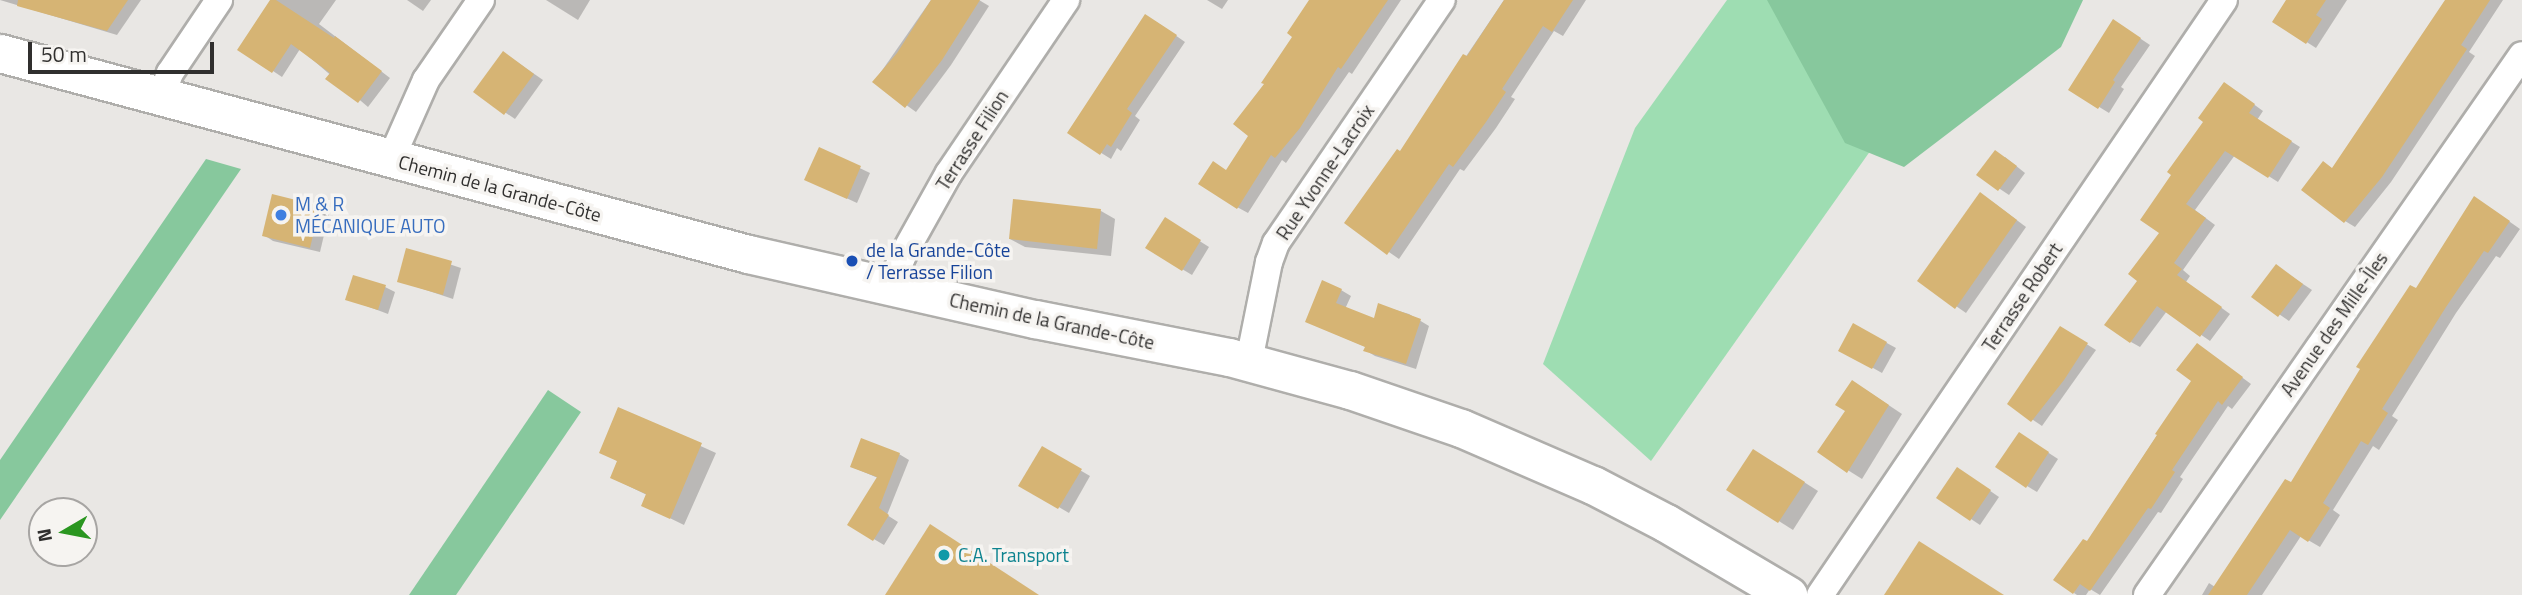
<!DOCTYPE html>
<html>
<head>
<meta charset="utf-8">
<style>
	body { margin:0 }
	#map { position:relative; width:2522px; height:595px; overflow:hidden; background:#e9e7e4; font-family:"Titillium Web",sans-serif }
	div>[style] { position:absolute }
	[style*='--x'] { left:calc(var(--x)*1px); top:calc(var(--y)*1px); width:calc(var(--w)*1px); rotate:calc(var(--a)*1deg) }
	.green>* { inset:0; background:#9eddb2 }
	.forest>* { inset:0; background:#87c89d }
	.shadow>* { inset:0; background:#0003 }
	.building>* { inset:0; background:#d6b474 }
	.roads { filter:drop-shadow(2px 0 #afaeab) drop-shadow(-2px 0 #afaeab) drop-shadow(0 2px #afaeab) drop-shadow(0 -2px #afaeab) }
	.street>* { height:26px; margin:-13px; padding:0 13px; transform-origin:13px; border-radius:13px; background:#fff }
	.secondary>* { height:37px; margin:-18.5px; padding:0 18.5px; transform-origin:18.5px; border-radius:18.5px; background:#fff }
	.dots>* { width:19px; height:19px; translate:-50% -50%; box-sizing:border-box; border:4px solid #f6f4f1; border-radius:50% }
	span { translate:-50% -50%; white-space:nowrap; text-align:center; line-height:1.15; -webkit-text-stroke:7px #f6f4f1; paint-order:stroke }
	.street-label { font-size:19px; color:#302f2e }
	.shop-label { font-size:19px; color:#366cbe }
	.left { translate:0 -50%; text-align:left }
	.transit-label { font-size:19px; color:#164399 }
	.culture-label { font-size:19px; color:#0d838f }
	.north { position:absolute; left:28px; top:497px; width:70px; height:70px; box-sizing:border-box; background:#f6f4f1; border:2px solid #a7a5a3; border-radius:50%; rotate:260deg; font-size:19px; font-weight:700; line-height:28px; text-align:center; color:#302f2e }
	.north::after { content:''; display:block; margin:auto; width:24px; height:32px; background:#2a9620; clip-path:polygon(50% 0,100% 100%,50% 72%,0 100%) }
	.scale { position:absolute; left:28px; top:42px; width:186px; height:32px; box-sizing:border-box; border:4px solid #302f2e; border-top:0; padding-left:9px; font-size:21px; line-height:24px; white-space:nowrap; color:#302f2e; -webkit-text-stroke:5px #f6f4f1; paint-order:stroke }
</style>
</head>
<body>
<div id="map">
	<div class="green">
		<i style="clip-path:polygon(1727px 0,1977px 0,1651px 461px,1543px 364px,1635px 128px)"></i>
	</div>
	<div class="forest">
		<i style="clip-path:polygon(1767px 0,2083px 0,2061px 47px,1904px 167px,1845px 143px)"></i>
		<i style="clip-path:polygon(206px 159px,241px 169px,0 520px,0 460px)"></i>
		<i style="clip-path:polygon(548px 390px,581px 412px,456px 595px,409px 595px)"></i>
	</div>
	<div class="shadow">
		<i style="clip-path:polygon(0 0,141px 0,117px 35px)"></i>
		<i style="clip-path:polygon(272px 0,336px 0,319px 24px,390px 78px,368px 107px,300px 49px,282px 77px,273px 71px)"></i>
		<i style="clip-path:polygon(407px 0,431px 0,423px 11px)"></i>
		<i style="clip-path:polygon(546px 0,590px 0,578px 20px)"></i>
		<i style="clip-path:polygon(931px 0,979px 0,989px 6px,951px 65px,916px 112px,874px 82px)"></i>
		<i style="clip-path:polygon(1207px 0,1228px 0,1222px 9px)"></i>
		<i style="clip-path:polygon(1311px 0,1401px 0,1352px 74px,1349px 72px,1286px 163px,1282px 160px,1248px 213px,1237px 207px,1227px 171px,1250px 136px,1267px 84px,1294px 36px)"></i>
		<i style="clip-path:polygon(1504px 0,1586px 0,1563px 36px,1554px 31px,1511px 97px,1515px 99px,1496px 128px,1464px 171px,1460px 169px,1399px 259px,1347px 223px,1401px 153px)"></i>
		<i style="clip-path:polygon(2288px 0,2347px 0,2316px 48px,2274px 21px)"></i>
		<i style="clip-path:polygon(2447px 0,2503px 0,2469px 52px,2475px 56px,2391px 182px,2355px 227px,2345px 221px,2333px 169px)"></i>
		<i style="clip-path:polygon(1155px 21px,1185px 42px,1135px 116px,1140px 120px,1121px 151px,1117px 148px,1111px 159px,1069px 133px)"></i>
		<i style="clip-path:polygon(2123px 27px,2150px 45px,2121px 87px,2124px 89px,2109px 113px,2070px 89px)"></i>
		<i style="clip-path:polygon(504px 53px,543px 80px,515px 119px,475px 92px)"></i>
		<i style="clip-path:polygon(2234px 90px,2263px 111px,2257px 120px,2300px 147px,2278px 182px,2235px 155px,2195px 210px,2215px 225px,2183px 270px,2190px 276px,2186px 282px,2230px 314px,2210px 341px,2167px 311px,2140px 347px,2131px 342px,2139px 281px)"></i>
		<i style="clip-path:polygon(820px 149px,870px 173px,857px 203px,816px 184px)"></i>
		<i style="clip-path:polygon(2005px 157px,2025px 173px,2009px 195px,1979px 175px)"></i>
		<i style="clip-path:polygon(273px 196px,320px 208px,329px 214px,320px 252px,273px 241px,264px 235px)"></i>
		<i style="clip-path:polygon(1990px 200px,2026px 227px,1966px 313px,1920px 281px)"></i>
		<i style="clip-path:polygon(1015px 201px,1101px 211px,1115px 219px,1111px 256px,1025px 247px,1010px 239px)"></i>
		<i style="clip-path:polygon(2486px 205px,2520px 229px,2500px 258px,2496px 256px,2456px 313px,2392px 416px,2398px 420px,2379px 450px,2373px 446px,2333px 510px,2340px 515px,2320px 547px,2301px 536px,2262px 595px,2202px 595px,2209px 583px,2215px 587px,2292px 484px,2417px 290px)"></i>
		<i style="clip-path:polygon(1165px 219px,1209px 247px,1192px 275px,1147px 248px)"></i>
		<i style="clip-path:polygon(407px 250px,461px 268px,453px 299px,399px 281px)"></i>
		<i style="clip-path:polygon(2276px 266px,2312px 290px,2289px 321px,2254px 297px)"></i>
		<i style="clip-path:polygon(385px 287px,395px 292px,388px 314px,348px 299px)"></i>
		<i style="clip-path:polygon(1341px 290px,1351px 296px,1345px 309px,1375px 321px,1379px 305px,1409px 314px,1429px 326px,1416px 369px,1375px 356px,1365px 350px,1366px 347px,1307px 322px)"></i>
		<i style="clip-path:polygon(1854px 325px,1896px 348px,1882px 373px,1841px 350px)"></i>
		<i style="clip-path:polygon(2061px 328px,2096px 350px,2042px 426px,2010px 404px)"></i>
		<i style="clip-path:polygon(2198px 345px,2251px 384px,2232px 409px,2228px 406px,2180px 477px,2183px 479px,2161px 513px,2158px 512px,2100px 595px,2090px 589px,2086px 595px,2077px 595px,2074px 593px,2087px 543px,2193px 380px)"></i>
		<i style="clip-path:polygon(1866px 390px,1902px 414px,1862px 479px,1819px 452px)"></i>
		<i style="clip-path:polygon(619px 409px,716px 453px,684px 525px,643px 505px,647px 495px,612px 478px,619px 462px,601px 452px)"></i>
		<i style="clip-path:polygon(2029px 440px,2058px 459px,2037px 492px,2027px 486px)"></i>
		<i style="clip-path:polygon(1042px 448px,1090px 476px,1069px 513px,1021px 485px)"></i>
		<i style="clip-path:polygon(899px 454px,909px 460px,887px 515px,898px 522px,884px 545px,850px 525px,878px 478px,852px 467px)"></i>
		<i style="clip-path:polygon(1768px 459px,1818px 491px,1793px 530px,1729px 489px)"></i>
		<i style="clip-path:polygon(1967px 475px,1999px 497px,1980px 525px,1971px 519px)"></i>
	</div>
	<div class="building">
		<i style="clip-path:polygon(18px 0,128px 0,107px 31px,17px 6px)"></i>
		<i style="clip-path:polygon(270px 0,276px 0,334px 38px,335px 36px,382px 71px,358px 103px,325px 79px,330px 73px,291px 44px,272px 73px,237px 50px)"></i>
		<i style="clip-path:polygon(931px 0,980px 0,942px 60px,905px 108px,872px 82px,897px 53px)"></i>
		<i style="clip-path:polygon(1309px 0,1388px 0,1341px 69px,1338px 67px,1300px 128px,1275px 158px,1271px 155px,1237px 209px,1198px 184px,1213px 161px,1226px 170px,1248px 136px,1233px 124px,1264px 84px,1261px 83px,1292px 37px,1287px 33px)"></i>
		<i style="clip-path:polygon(1504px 0,1573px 0,1552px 32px,1543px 26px,1502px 89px,1506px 92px,1486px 122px,1453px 167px,1449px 164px,1387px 255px,1344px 223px,1397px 149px,1400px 151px,1463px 54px,1467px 56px)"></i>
		<i style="clip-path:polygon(2286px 0,2326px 0,2316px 15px,2322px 19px,2306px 44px,2272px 22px)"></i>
		<i style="clip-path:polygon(2445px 0,2490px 0,2461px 45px,2467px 49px,2382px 177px,2344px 223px,2301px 190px,2323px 161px,2332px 168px)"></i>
		<i style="clip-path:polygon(1145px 14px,1177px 35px,1127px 109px,1132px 113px,1111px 147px,1107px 144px,1100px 155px,1067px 133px)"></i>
		<i style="clip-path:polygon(2113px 19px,2141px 38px,2113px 80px,2115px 82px,2098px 109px,2068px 90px)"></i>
		<i style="clip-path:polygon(503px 51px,534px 74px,504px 115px,473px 92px)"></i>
		<i style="clip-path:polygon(2224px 82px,2255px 104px,2249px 113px,2292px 141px,2268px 178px,2225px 151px,2186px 204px,2206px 218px,2174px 263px,2182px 269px,2177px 275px,2222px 307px,2200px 337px,2157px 306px,2130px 343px,2104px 325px,2137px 281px,2128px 274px,2159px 233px,2140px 220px,2171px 175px,2167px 172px,2203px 122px,2198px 118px)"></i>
		<i style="clip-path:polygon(819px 147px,861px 166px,847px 199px,804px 180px)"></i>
		<i style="clip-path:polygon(1995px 150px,2017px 166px,1998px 191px,1976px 175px)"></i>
		<i style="clip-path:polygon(1980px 192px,2017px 220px,1955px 309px,1917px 281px)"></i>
		<i style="clip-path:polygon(272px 194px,320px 206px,310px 248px,262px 236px)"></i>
		<i style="clip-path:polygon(2474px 196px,2510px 221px,2488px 253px,2484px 251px,2446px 307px,2382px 409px,2388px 413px,2368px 445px,2361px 441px,2323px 503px,2330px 508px,2308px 542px,2290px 530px,2247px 595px,2208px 595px,2285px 479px,2291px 482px,2360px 369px,2356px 367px,2410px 285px,2416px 288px)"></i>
		<i style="clip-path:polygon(1013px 199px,1101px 209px,1097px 249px,1009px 239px)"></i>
		<i style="clip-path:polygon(1165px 217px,1201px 240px,1182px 271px,1145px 248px)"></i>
		<i style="clip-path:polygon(406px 248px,452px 261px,443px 295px,397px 282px)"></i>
		<i style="clip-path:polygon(2276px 264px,2303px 284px,2278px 317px,2251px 297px)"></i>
		<i style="clip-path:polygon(353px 275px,386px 285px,378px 310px,345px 300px)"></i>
		<i style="clip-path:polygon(1322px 280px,1342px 289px,1336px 303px,1374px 318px,1378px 303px,1421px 319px,1406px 364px,1363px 351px,1365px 347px,1305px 322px)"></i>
		<i style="clip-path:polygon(1853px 323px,1887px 342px,1872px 369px,1838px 351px)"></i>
		<i style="clip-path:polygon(2060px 326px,2088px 343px,2064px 380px,2031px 422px,2007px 404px)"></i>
		<i style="clip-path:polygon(2197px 343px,2243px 377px,2222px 405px,2218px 401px,2172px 470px,2175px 472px,2151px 509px,2148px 508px,2090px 591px,2080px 584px,2073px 594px,2053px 580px,2083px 539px,2087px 541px,2157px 435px,2155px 434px,2191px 381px,2176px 370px)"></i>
		<i style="clip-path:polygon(1852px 380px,1889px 405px,1847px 473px,1817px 452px,1845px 411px,1835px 405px)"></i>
		<i style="clip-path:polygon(618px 407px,702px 443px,670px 519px,641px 506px,646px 494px,610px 478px,617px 461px,599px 453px)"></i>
		<i style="clip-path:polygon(2019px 432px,2049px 452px,2026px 488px,1995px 467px)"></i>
		<i style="clip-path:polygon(861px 438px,900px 453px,879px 508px,889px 515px,873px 541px,847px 525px,877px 477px,850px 467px)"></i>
		<i style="clip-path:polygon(1042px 446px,1082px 469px,1058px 509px,1018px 486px)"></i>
		<i style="clip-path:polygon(1753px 449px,1805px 482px,1778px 523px,1726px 490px)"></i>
		<i style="clip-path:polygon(1957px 467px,1991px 490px,1970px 521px,1936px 498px)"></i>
		<i style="clip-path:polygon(930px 524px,1039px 595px,885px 595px)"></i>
		<i style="clip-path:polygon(1919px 541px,2004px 595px,1884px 595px)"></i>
	</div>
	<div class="roads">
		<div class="street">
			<i style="--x:162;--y:97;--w:25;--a:-72"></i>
			<i style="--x:170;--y:73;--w:88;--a:-56.1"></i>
			<i style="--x:391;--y:159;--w:86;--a:-66.1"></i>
			<i style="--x:426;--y:80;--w:97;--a:-55.5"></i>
			<i style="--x:890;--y:287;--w:32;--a:-68"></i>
			<i style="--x:902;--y:257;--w:96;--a:-60.8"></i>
			<i style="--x:949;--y:173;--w:209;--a:-55.9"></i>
			<i style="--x:1249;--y:361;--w:101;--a:-78.6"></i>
			<i style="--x:1269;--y:262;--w:20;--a:-70"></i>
			<i style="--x:1276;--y:243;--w:294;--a:-55.7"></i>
			<i style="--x:1820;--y:595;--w:719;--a:-55.82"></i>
			<i style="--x:2147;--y:595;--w:657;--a:-55.22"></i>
		</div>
		<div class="secondary">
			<i style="--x:0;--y:53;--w:775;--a:15.04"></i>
			<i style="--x:748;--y:254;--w:294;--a:12.8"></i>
			<i style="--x:1035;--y:319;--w:198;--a:11.1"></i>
			<i style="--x:1229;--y:357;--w:125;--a:15.3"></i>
			<i style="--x:1350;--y:390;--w:117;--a:18.9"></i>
			<i style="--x:1461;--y:428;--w:144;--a:23.4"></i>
			<i style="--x:1593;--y:485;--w:82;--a:27.5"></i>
			<i style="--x:1666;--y:523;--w:142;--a:30.5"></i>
		</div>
	</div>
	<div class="dots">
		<i style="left:281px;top:215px;background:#3f7fe0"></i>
		<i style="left:852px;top:261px;background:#1a4fb4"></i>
		<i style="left:944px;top:555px;background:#0f9aa8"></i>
	</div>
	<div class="street-label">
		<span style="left:972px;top:140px;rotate:-57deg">Terrasse Filion</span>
		<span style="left:1325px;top:172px;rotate:-56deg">Rue Yvonne-Lacroix</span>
		<span style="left:500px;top:188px;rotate:15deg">Chemin de la Grande-Côte</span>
		<span style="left:2022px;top:297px;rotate:-56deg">Terrasse Robert</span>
		<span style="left:1052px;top:321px;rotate:12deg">Chemin de la Grande-Côte</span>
		<span style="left:2334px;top:324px;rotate:-55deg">Avenue des Mille-Îles</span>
	</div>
	<div class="shop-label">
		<span class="left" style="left:295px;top:215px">M &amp; R<br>MÉCANIQUE AUTO</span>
	</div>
	<div class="transit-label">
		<span class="left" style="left:866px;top:261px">de la Grande-Côte<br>/ Terrasse Filion</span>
	</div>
	<div class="culture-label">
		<span class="left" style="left:958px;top:555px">C.A. Transport</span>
	</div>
	<div class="north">N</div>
	<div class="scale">50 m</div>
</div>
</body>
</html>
